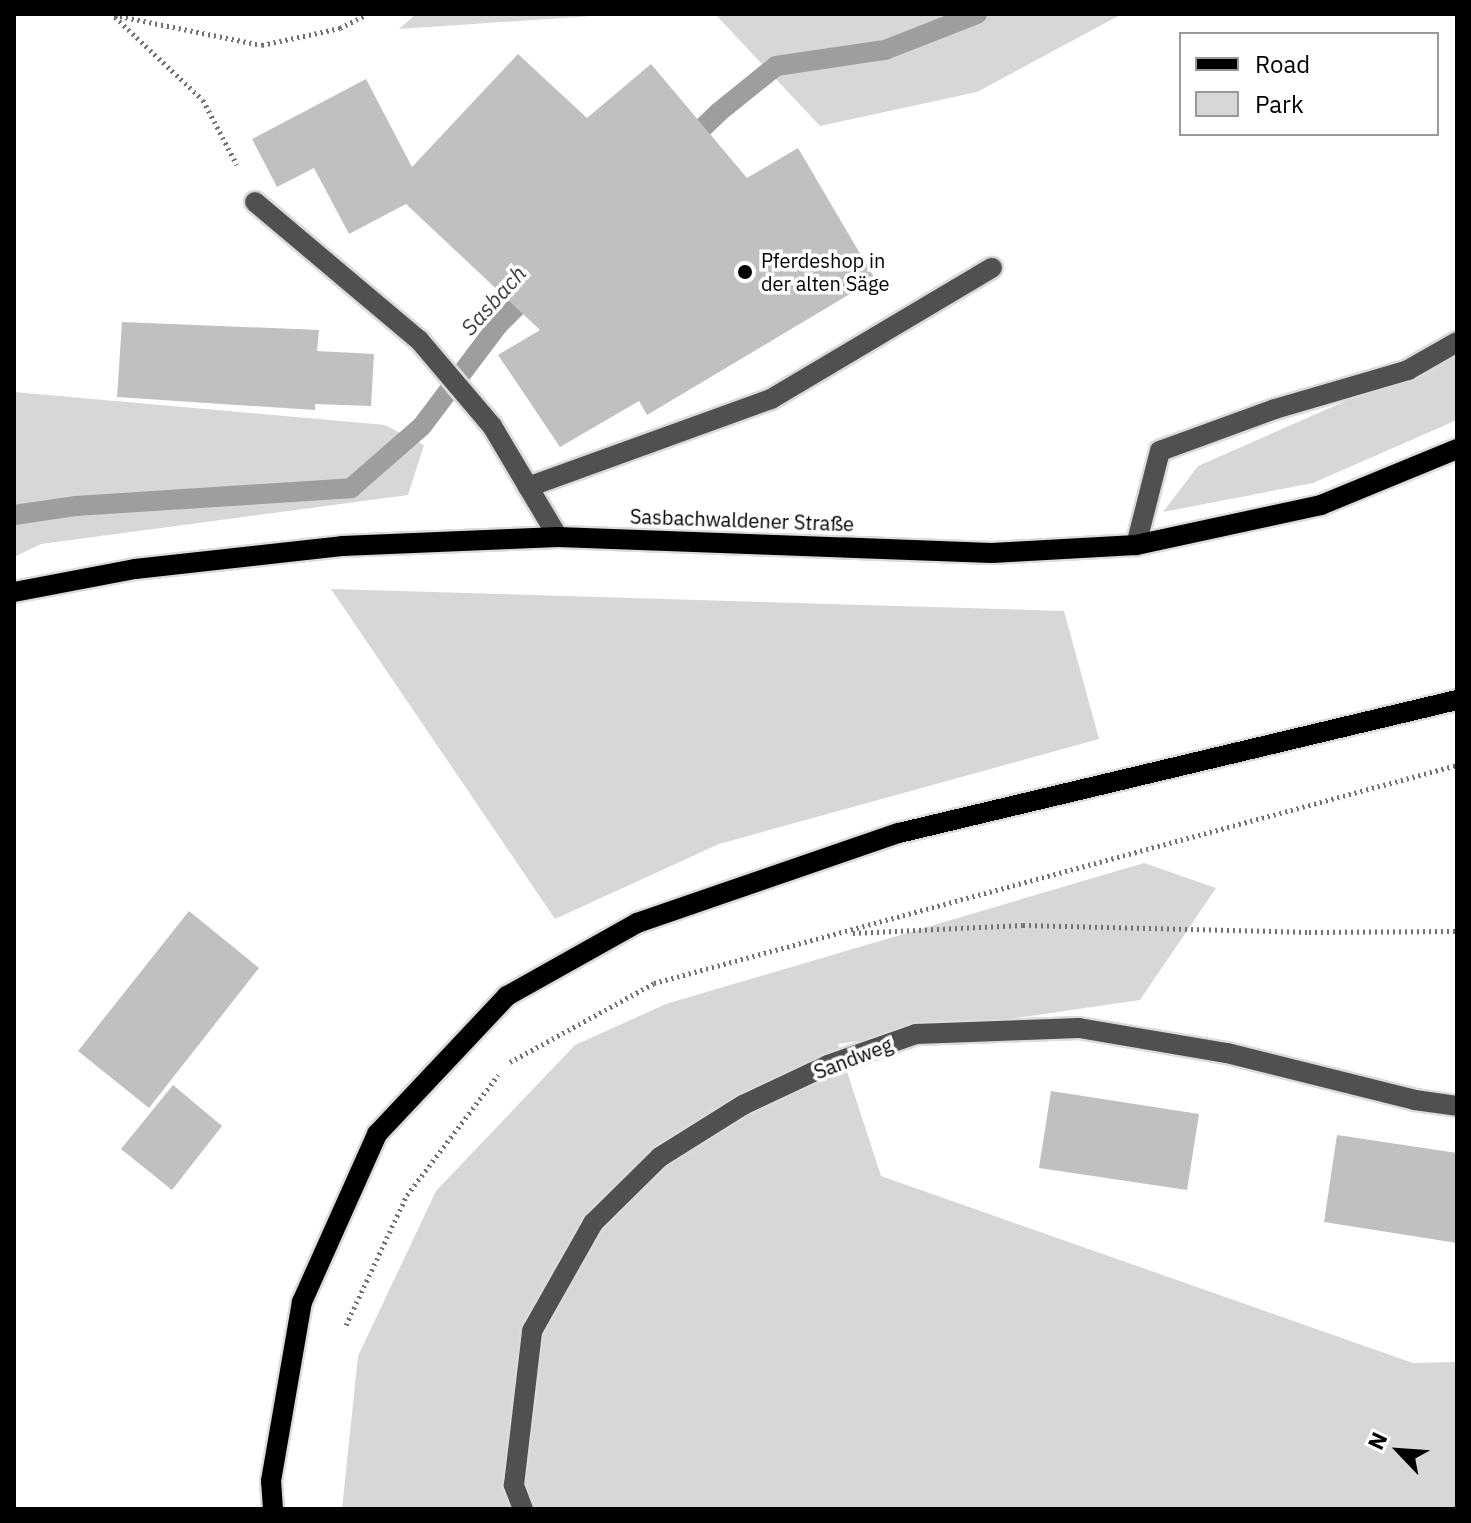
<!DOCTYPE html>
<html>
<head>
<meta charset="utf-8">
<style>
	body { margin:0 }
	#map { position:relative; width:1471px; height:1523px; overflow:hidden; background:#fff; font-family:"IBM Plex Sans",sans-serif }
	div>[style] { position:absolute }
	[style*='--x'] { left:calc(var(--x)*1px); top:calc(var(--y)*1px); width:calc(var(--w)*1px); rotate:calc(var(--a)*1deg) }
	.green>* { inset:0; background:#d7d7d7 }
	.stream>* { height:20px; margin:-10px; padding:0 10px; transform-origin:10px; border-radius:10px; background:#9e9e9e }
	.building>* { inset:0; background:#c0c0c0 }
	.path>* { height:5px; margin-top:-2.5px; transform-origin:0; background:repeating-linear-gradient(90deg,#727272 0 2px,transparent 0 6px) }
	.roads { filter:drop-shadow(2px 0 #dbdbdb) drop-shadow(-2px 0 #dbdbdb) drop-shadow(0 2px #dbdbdb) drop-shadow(0 -2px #dbdbdb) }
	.minor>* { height:20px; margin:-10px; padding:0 10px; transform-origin:10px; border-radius:10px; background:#505050 }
	.major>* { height:20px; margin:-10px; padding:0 10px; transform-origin:10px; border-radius:10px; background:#000 }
	.dots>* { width:22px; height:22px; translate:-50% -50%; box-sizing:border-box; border:4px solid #fff; border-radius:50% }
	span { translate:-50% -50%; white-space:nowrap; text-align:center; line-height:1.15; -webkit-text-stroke:7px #fff; paint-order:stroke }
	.poi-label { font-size:20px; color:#000 }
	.left { translate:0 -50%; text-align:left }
	.street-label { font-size:20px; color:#000 }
	.water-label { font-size:22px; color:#3f3f3f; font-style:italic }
	.frame { position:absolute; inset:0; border:16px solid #000; pointer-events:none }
	.legend { position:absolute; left:1179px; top:32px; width:260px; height:104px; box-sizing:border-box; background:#fff; border:2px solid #999; margin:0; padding:10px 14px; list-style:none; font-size:24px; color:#000 }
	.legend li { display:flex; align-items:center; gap:16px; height:40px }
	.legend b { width:40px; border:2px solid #999 }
	.north { position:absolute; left:1359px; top:1411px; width:80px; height:80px; -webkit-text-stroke:6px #fff; paint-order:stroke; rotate:295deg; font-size:22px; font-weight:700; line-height:32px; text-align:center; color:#000 }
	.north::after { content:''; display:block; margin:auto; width:28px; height:36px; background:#000; clip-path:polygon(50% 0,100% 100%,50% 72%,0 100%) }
</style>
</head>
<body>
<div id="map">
	<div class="green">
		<i style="clip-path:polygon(416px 14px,621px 14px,399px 29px)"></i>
		<i style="clip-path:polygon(715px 14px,1122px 14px,977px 92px,820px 126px)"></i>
		<i style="clip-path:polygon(1457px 352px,1457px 420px,1313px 483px,1163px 512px,1198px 466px)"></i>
		<i style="clip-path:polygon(14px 392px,385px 425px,424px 445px,408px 495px,41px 544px,14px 557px)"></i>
		<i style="clip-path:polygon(331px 589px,1064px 611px,1099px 739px,719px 844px,555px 919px)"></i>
		<i style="clip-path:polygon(1144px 863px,1216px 888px,1140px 1000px,838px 1044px,881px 1176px,1413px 1363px,1457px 1362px,1457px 1509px,342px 1509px,358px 1356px,436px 1191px,575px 1045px,666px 1004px)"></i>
	</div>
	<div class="stream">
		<i style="--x:686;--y:144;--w:46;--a:-44.1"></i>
		<i style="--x:719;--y:112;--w:73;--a:-38.9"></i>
		<i style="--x:776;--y:66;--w:110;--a:-8.4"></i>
		<i style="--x:885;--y:50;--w:99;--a:-21.4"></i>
		<i style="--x:14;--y:515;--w:63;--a:-8.3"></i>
		<i style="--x:76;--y:506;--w:276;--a:-3.7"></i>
		<i style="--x:351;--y:488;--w:94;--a:-41.1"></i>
		<i style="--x:422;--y:426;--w:128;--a:-53"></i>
		<i style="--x:499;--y:324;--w:48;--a:-45"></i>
	</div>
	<div class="building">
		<i style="clip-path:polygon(518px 54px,587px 118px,651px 64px,747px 178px,798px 148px,875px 279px,647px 415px,639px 401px,560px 447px,498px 355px,540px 330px,406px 204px,349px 234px,314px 168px,277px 187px,252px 139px,366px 79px,412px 167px)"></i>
		<i style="clip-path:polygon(122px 322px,319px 330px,317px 351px,374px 354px,371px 406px,315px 404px,315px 410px,117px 397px)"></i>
		<i style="clip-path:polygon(189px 911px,259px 968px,149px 1108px,78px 1051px)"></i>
		<i style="clip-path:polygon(173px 1085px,222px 1126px,172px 1190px,121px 1149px)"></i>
		<i style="clip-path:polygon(1051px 1091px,1199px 1114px,1187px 1190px,1039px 1168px)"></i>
		<i style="clip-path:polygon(1337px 1135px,1457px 1153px,1457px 1243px,1324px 1222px)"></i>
	</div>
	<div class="path">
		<i style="--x:114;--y:15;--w:151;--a:11.5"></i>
		<i style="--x:262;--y:45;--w:80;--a:-12.3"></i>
		<i style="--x:340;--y:28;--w:30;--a:-27"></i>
		<i style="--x:115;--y:17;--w:121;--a:43.3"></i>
		<i style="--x:203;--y:100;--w:73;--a:62.4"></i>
		<i style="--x:853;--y:933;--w:170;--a:-2.7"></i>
		<i style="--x:1023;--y:925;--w:286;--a:1.4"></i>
		<i style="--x:1309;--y:932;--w:148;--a:-0.4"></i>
		<i style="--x:510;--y:1062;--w:164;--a:-28.7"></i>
		<i style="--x:654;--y:983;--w:832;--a:-15.19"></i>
		<i style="--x:346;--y:1325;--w:144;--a:-64.9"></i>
		<i style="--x:407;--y:1195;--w:151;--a:-52.8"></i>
	</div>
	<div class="roads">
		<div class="minor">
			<i style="--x:255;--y:202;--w:214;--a:40.1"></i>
			<i style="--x:419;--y:340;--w:113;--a:49.7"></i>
			<i style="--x:492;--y:426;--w:129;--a:59.3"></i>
			<i style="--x:528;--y:487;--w:258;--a:-19.9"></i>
			<i style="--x:771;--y:399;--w:257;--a:-30.7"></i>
			<i style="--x:1136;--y:545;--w:97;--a:-75.7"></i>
			<i style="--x:1160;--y:451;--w:122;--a:-20.1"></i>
			<i style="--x:1275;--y:409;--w:139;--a:-16.3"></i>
			<i style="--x:1408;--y:370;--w:56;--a:-29.7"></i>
			<i style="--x:523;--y:1509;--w:26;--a:-111"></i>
			<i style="--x:514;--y:1485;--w:155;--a:-83.3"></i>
			<i style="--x:532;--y:1331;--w:124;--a:-60.5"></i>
			<i style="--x:593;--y:1223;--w:94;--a:-44.6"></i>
			<i style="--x:660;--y:1157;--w:98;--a:-32.1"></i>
			<i style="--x:743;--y:1105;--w:94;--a:-25.2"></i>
			<i style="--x:828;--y:1065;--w:93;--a:-19.4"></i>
			<i style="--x:916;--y:1034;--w:163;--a:-2.1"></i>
			<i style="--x:1079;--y:1028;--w:150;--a:9.6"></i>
			<i style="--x:1227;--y:1053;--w:194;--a:14"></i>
			<i style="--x:1415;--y:1100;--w:42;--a:8.1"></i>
		</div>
		<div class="major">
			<i style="--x:14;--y:592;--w:123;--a:-10.8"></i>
			<i style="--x:135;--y:569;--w:208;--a:-6.3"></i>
			<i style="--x:342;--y:546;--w:216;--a:-2.4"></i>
			<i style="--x:558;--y:537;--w:434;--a:2.1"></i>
			<i style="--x:992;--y:553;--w:144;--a:-3.2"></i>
			<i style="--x:1136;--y:545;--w:189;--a:-12.2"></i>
			<i style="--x:1321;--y:505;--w:147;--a:-22.4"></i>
			<i style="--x:273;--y:1509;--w:28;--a:-94"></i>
			<i style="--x:271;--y:1481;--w:182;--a:-80.2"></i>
			<i style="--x:302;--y:1302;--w:184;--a:-65.9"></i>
			<i style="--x:377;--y:1134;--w:190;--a:-46.7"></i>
			<i style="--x:507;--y:996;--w:149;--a:-29.3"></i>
			<i style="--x:637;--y:923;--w:277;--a:-19"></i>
			<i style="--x:899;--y:833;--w:574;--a:-13.41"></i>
		</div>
	</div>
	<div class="dots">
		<i style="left:745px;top:272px;background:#000"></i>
	</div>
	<div class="poi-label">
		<span class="left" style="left:761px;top:272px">Pferdeshop in<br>der alten Säge</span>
	</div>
	<div class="street-label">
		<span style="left:742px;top:520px;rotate:2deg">Sasbachwaldener Straße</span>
		<span style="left:853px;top:1058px;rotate:-21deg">Sandweg</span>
	</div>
	<div class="water-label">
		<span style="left:493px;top:300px;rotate:-48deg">Sasbach</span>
	</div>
	<div class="frame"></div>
	<ul class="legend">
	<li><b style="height:10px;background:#000"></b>Road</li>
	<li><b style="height:22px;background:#d7d7d7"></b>Park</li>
	</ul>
	<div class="north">N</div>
</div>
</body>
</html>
